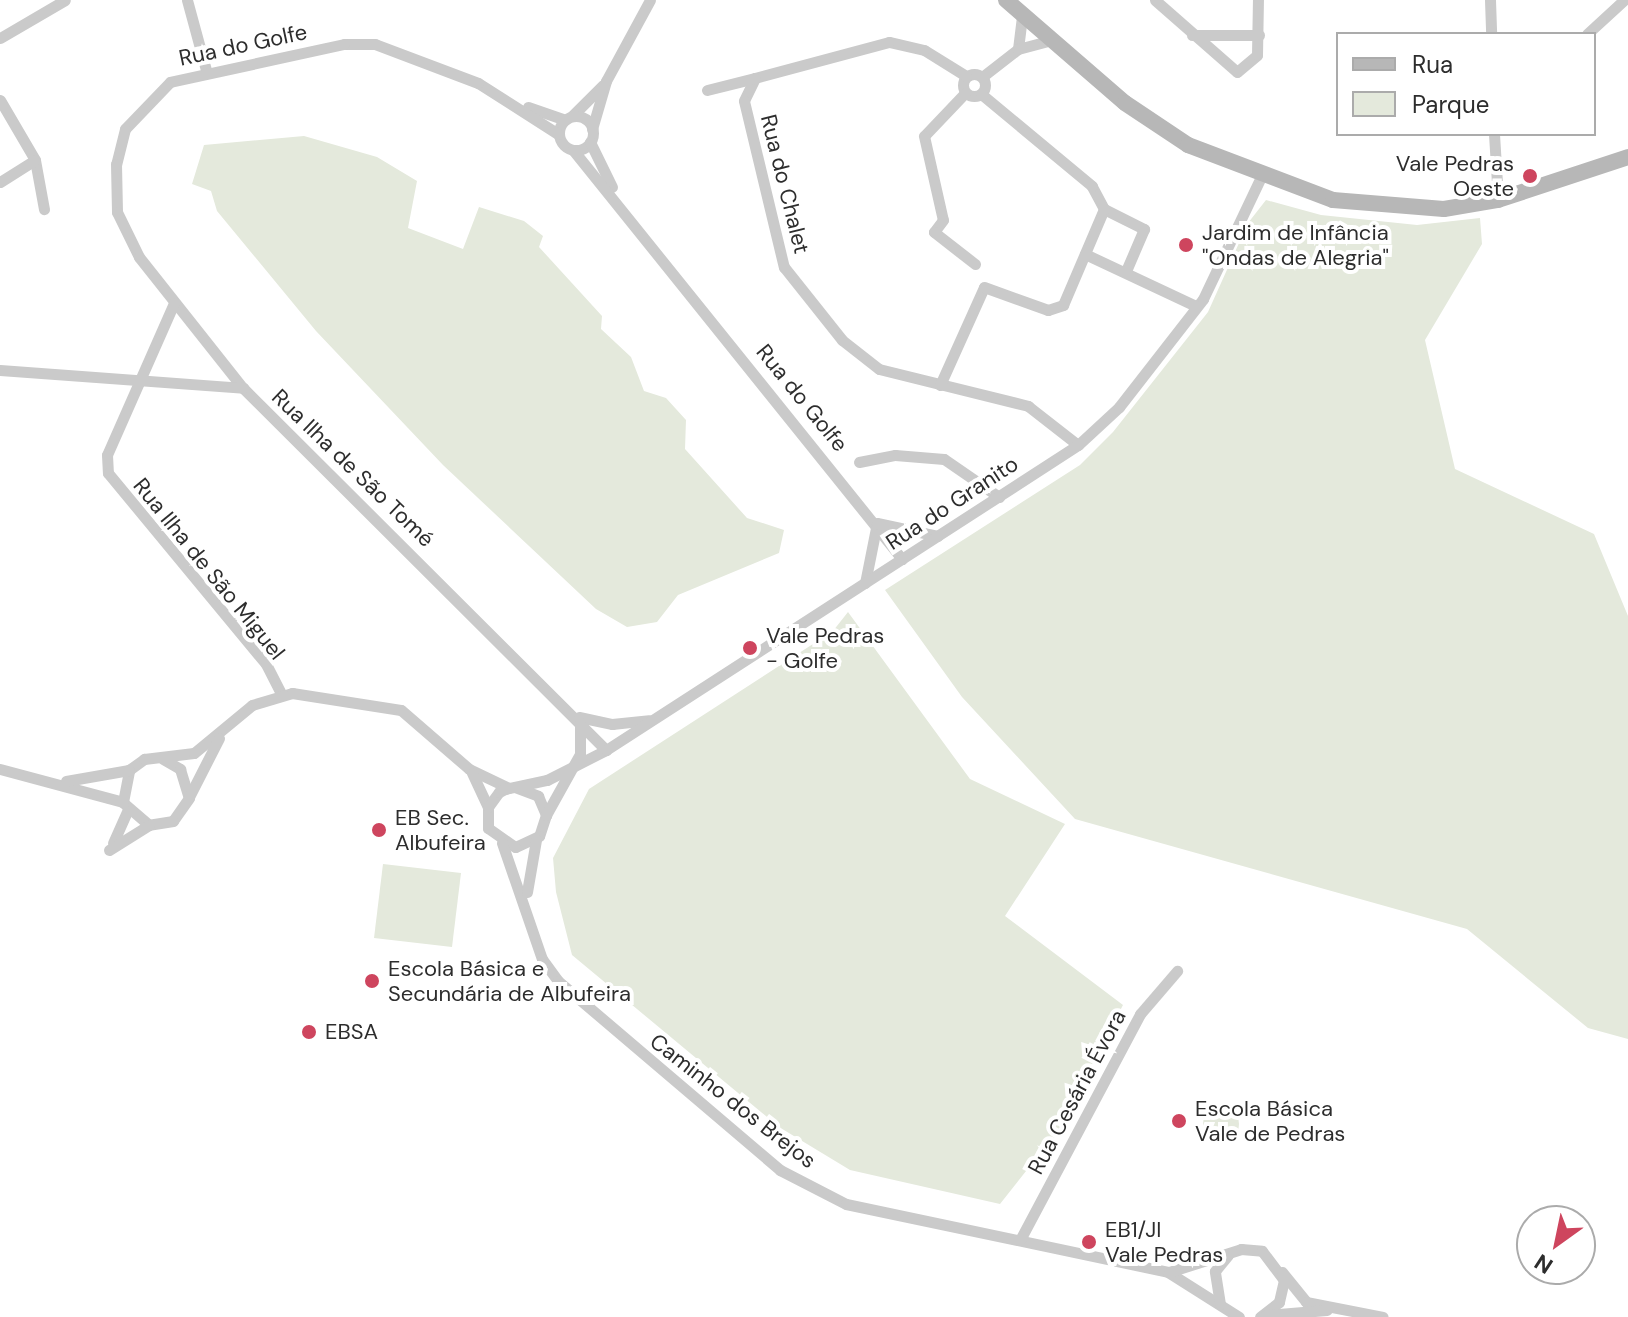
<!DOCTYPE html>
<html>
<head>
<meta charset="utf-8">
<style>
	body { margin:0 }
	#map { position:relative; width:1628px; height:1317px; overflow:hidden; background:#fff; font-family:"DM Sans",sans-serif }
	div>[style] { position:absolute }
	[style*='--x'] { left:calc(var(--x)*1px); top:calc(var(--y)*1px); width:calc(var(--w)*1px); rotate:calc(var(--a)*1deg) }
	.green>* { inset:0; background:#e4e9dc }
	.round { border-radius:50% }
	.street>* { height:11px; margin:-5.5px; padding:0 5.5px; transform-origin:5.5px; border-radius:5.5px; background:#cacaca }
	.street>.ring { margin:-5.5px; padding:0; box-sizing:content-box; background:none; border:11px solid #cacaca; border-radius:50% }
	.secondary>* { height:16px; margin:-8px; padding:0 8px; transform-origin:8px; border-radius:8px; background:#b7b7b7 }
	.dots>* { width:22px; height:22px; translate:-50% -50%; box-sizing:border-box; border:4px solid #fff; border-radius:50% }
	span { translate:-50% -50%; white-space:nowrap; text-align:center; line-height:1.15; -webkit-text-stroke:8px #fff; paint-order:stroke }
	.street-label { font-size:22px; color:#2d2d2d }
	.poi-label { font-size:22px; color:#2d2d2d }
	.right { translate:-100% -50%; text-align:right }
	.left { translate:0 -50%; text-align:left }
	.legend { position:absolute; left:1336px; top:32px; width:260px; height:104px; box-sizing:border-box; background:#fff; border:2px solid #ababab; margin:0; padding:10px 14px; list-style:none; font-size:24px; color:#2d2d2d }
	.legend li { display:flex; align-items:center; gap:16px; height:40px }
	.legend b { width:40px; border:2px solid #ababab }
	.north { position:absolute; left:1516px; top:1205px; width:80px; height:80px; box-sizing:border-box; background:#fff; border:2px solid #ababab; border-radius:50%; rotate:213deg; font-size:22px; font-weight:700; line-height:32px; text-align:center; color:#2d2d2d }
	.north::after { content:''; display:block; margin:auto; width:28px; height:36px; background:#ce455e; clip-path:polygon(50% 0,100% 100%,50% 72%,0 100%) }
</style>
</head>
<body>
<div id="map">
	<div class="green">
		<i style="clip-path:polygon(304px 136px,377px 157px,417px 181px,408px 228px,463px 249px,479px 207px,524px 221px,543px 236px,539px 247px,602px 316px,601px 329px,631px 357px,644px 391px,666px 398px,686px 420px,685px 449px,747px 518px,784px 530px,779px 553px,678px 595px,657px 622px,627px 627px,596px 609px,443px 465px,316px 331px,217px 211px,211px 191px,192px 184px,204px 145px)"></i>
		<i style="clip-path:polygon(1266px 200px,1321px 215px,1417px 225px,1480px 218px,1482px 244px,1425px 340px,1455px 469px,1594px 534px,1628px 616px,1628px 1039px,1588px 1028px,1467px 929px,1075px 819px,962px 697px,885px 590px,1080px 465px,1113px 432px,1208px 312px,1248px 223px)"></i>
		<i style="clip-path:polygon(848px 612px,970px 779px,1065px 824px,1005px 916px,1123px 1005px,1040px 1165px,1030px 1166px,1000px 1204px,850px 1170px,779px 1127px,572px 955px,556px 892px,553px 858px,589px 789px,833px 631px)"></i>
		<i style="clip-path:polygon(383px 864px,461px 873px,452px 947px,374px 938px)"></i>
		<i class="round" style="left:1203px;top:1106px;width:36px;height:36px"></i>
	</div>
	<div class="street">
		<i style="--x:187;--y:0;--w:73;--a:74.8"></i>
		<i style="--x:1155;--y:0;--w:109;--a:41.3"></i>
		<i style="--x:1237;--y:72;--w:26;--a:-40"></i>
		<i style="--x:1257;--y:55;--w:55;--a:-89"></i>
		<i style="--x:1490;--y:0;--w:34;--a:88"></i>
		<i style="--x:1587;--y:34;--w:50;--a:-42.6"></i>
		<i style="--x:1192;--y:35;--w:67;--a:0"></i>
		<i style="--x:0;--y:38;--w:75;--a:-30.3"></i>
		<i style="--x:1018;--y:49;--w:33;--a:-83"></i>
		<i class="ring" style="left:963px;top:74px;width:11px;height:11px"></i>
		<i style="--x:966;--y:76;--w:49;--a:-148.2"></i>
		<i style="--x:924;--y:50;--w:36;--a:-167"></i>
		<i style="--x:889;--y:42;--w:139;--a:165"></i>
		<i style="--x:755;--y:78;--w:25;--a:116"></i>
		<i style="--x:744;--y:101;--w:171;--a:76.5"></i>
		<i style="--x:784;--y:267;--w:93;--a:51.5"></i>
		<i style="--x:842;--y:340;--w:47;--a:38.1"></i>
		<i style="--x:879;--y:369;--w:154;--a:13.9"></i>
		<i style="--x:1028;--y:406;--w:63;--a:38"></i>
		<i style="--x:982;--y:77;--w:46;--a:-37.9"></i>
		<i style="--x:1018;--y:49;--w:35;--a:-15"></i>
		<i style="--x:707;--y:90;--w:49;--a:-14"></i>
		<i style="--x:965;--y:93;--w:59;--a:133.6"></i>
		<i style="--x:924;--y:136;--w:86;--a:77.3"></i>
		<i style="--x:943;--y:220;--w:15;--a:127"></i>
		<i style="--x:934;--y:232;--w:52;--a:38"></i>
		<i style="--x:0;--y:100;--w:69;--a:59.7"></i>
		<i style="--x:35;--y:160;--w:50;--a:79.6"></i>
		<i style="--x:528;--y:107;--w:39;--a:19"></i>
		<i style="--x:572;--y:116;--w:44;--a:-45"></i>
		<i class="ring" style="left:559px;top:116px;width:23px;height:23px"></i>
		<i style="--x:592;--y:129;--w:50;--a:-73.7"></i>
		<i style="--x:606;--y:81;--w:92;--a:-61.5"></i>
		<i style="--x:558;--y:134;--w:95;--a:-147.5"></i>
		<i style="--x:478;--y:83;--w:110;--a:-159.3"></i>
		<i style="--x:375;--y:44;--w:31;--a:180"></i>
		<i style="--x:344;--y:44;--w:178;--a:167.7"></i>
		<i style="--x:170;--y:82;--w:65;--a:133.8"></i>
		<i style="--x:125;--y:129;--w:36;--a:104"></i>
		<i style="--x:116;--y:164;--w:48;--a:88.8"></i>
		<i style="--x:117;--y:212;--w:50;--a:63.9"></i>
		<i style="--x:139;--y:257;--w:167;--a:51.6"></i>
		<i style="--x:243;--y:388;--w:513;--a:44.92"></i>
		<i style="--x:1494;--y:134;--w:66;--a:86.5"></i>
		<i style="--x:590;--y:142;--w:50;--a:63.9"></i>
		<i style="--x:573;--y:150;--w:525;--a:51.19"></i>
		<i style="--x:0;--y:182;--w:41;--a:-32.2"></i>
		<i style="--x:1104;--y:209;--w:45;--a:26.6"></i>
		<i style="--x:1144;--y:229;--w:46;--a:113.2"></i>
		<i style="--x:1085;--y:254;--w:120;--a:25.1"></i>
		<i style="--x:174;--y:303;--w:166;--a:113.8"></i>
		<i style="--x:107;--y:455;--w:18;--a:87"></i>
		<i style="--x:108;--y:473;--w:248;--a:50.4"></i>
		<i style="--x:266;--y:664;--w:34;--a:63"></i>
		<i style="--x:0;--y:370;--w:244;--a:4.2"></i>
		<i style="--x:940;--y:385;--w:107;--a:-65.8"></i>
		<i style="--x:984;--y:287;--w:68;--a:19.8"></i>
		<i style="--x:1048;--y:310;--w:16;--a:-18"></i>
		<i style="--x:1063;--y:305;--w:104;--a:-66.9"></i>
		<i style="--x:1104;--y:209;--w:26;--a:-118"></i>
		<i style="--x:1092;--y:186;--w:144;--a:-140.3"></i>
		<i style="--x:859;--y:462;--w:37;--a:-11"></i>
		<i style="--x:895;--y:455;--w:49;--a:4.7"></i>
		<i style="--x:944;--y:459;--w:67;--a:34.6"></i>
		<i style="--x:865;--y:583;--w:61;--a:-78.7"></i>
		<i style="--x:877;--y:523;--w:62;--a:12"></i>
		<i style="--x:579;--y:717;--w:34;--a:12"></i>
		<i style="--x:612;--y:724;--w:37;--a:-6"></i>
		<i style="--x:163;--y:759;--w:20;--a:30"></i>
		<i style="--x:180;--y:769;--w:30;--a:73"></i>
		<i style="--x:189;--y:798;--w:28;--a:125"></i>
		<i style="--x:173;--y:821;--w:24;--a:171"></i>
		<i style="--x:149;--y:825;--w:35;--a:-139"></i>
		<i style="--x:123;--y:802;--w:33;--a:-79"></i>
		<i style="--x:129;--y:770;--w:19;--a:-36"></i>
		<i style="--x:144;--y:759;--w:50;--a:-6.8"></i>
		<i style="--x:194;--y:753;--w:75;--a:-39.6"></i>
		<i style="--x:252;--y:705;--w:42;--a:-16.7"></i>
		<i style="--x:292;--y:693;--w:110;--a:8.9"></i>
		<i style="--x:401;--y:710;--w:90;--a:40.9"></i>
		<i style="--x:469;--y:769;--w:44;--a:25.4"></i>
		<i style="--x:0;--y:769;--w:127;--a:15"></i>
		<i style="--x:472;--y:773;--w:38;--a:65"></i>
		<i style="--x:66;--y:781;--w:64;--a:-9.9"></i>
		<i style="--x:515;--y:787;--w:25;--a:21"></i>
		<i style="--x:538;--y:796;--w:21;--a:67"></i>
		<i style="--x:546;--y:815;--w:22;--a:108"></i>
		<i style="--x:539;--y:836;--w:26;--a:155"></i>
		<i style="--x:515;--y:847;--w:33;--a:-145"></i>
		<i style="--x:488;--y:828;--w:21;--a:-90"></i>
		<i style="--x:488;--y:807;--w:19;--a:-54"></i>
		<i style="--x:499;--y:792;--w:7;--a:-27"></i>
		<i style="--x:505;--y:789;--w:43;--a:-12.1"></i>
		<i style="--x:547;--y:780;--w:66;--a:-27"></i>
		<i style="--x:606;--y:750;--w:562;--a:-32.87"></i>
		<i style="--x:1078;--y:445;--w:56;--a:-42.8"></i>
		<i style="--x:1119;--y:407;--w:137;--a:-52.1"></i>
		<i style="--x:1203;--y:299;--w:133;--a:-64.6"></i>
		<i style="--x:189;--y:797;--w:66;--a:-63"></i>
		<i style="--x:546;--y:815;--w:70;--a:-60.9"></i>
		<i style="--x:580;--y:754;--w:31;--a:-90"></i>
		<i style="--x:113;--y:843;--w:35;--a:-66"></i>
		<i style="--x:502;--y:843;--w:123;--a:71"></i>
		<i style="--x:542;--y:959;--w:27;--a:54"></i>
		<i style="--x:558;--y:981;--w:292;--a:40.4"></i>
		<i style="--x:780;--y:1170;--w:74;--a:27.3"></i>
		<i style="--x:846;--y:1204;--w:329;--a:11.9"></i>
		<i style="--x:1168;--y:1272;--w:84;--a:32.4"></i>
		<i style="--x:109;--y:850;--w:47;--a:-32"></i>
		<i style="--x:527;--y:892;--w:53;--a:-80.2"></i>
		<i style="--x:1021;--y:1238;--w:254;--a:-62"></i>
		<i style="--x:1140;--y:1014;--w:57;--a:-49.3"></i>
		<i style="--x:1169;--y:1272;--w:76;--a:-17.7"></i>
		<i style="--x:1241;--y:1249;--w:21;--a:5"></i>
		<i style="--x:1262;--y:1251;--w:36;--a:53"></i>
		<i style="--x:1284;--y:1280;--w:23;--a:103"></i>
		<i style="--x:1279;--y:1302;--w:24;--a:142"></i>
		<i style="--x:1282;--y:1272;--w:38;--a:51"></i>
		<i style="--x:1306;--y:1302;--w:78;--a:11"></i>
		<i style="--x:1220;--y:1304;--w:33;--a:-99"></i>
		<i style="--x:1215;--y:1271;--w:21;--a:-51"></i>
		<i style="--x:1266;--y:1315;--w:61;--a:-4.7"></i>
	</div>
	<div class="secondary">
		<i style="--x:1006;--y:0;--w:157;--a:40.9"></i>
		<i style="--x:1125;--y:103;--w:76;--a:33.7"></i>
		<i style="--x:1188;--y:145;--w:155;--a:20.8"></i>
		<i style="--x:1333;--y:200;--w:111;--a:4.6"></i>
		<i style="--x:1444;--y:209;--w:55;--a:-9.5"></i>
		<i style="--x:1498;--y:200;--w:137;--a:-18.3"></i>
	</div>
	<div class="dots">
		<i style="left:1530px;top:176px;background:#ce455e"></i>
		<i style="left:1186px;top:245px;background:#ce455e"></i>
		<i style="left:750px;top:648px;background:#ce455e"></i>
		<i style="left:379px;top:830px;background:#ce455e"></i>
		<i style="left:372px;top:981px;background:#ce455e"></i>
		<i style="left:309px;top:1032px;background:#ce455e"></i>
		<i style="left:1179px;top:1121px;background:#ce455e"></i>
		<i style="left:1089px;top:1242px;background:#ce455e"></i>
	</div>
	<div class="street-label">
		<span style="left:243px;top:45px;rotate:-12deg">Rua do Golfe</span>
		<span style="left:785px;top:184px;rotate:76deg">Rua do Chalet</span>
		<span style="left:802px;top:398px;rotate:51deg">Rua do Golfe</span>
		<span style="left:353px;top:468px;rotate:44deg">Rua Ilha de São Tomé</span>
		<span style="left:952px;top:503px;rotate:-33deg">Rua do Granito</span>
		<span style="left:209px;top:569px;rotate:51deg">Rua Ilha de São Miguel</span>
		<span style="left:1077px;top:1092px;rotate:-62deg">Rua Cesária Évora</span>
		<span style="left:733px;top:1101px;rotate:38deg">Caminho dos Brejos</span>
	</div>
	<div class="poi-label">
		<span class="right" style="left:1514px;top:176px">Vale Pedras<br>Oeste</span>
		<span class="left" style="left:1202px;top:245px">Jardim de Infância<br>"Ondas de Alegria"</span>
		<span class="left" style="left:766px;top:648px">Vale Pedras<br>- Golfe</span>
		<span class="left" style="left:395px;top:830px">EB Sec.<br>Albufeira</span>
		<span class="left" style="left:388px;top:981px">Escola Básica e<br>Secundária de Albufeira</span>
		<span class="left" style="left:325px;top:1032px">EBSA</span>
		<span class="left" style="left:1195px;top:1121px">Escola Básica<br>Vale de Pedras</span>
		<span class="left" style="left:1105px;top:1242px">EB1/JI<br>Vale Pedras</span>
	</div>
	<ul class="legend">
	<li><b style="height:10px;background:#b7b7b7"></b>Rua</li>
	<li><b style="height:22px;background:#e4e9dc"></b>Parque</li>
	</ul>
	<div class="north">N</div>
</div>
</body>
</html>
